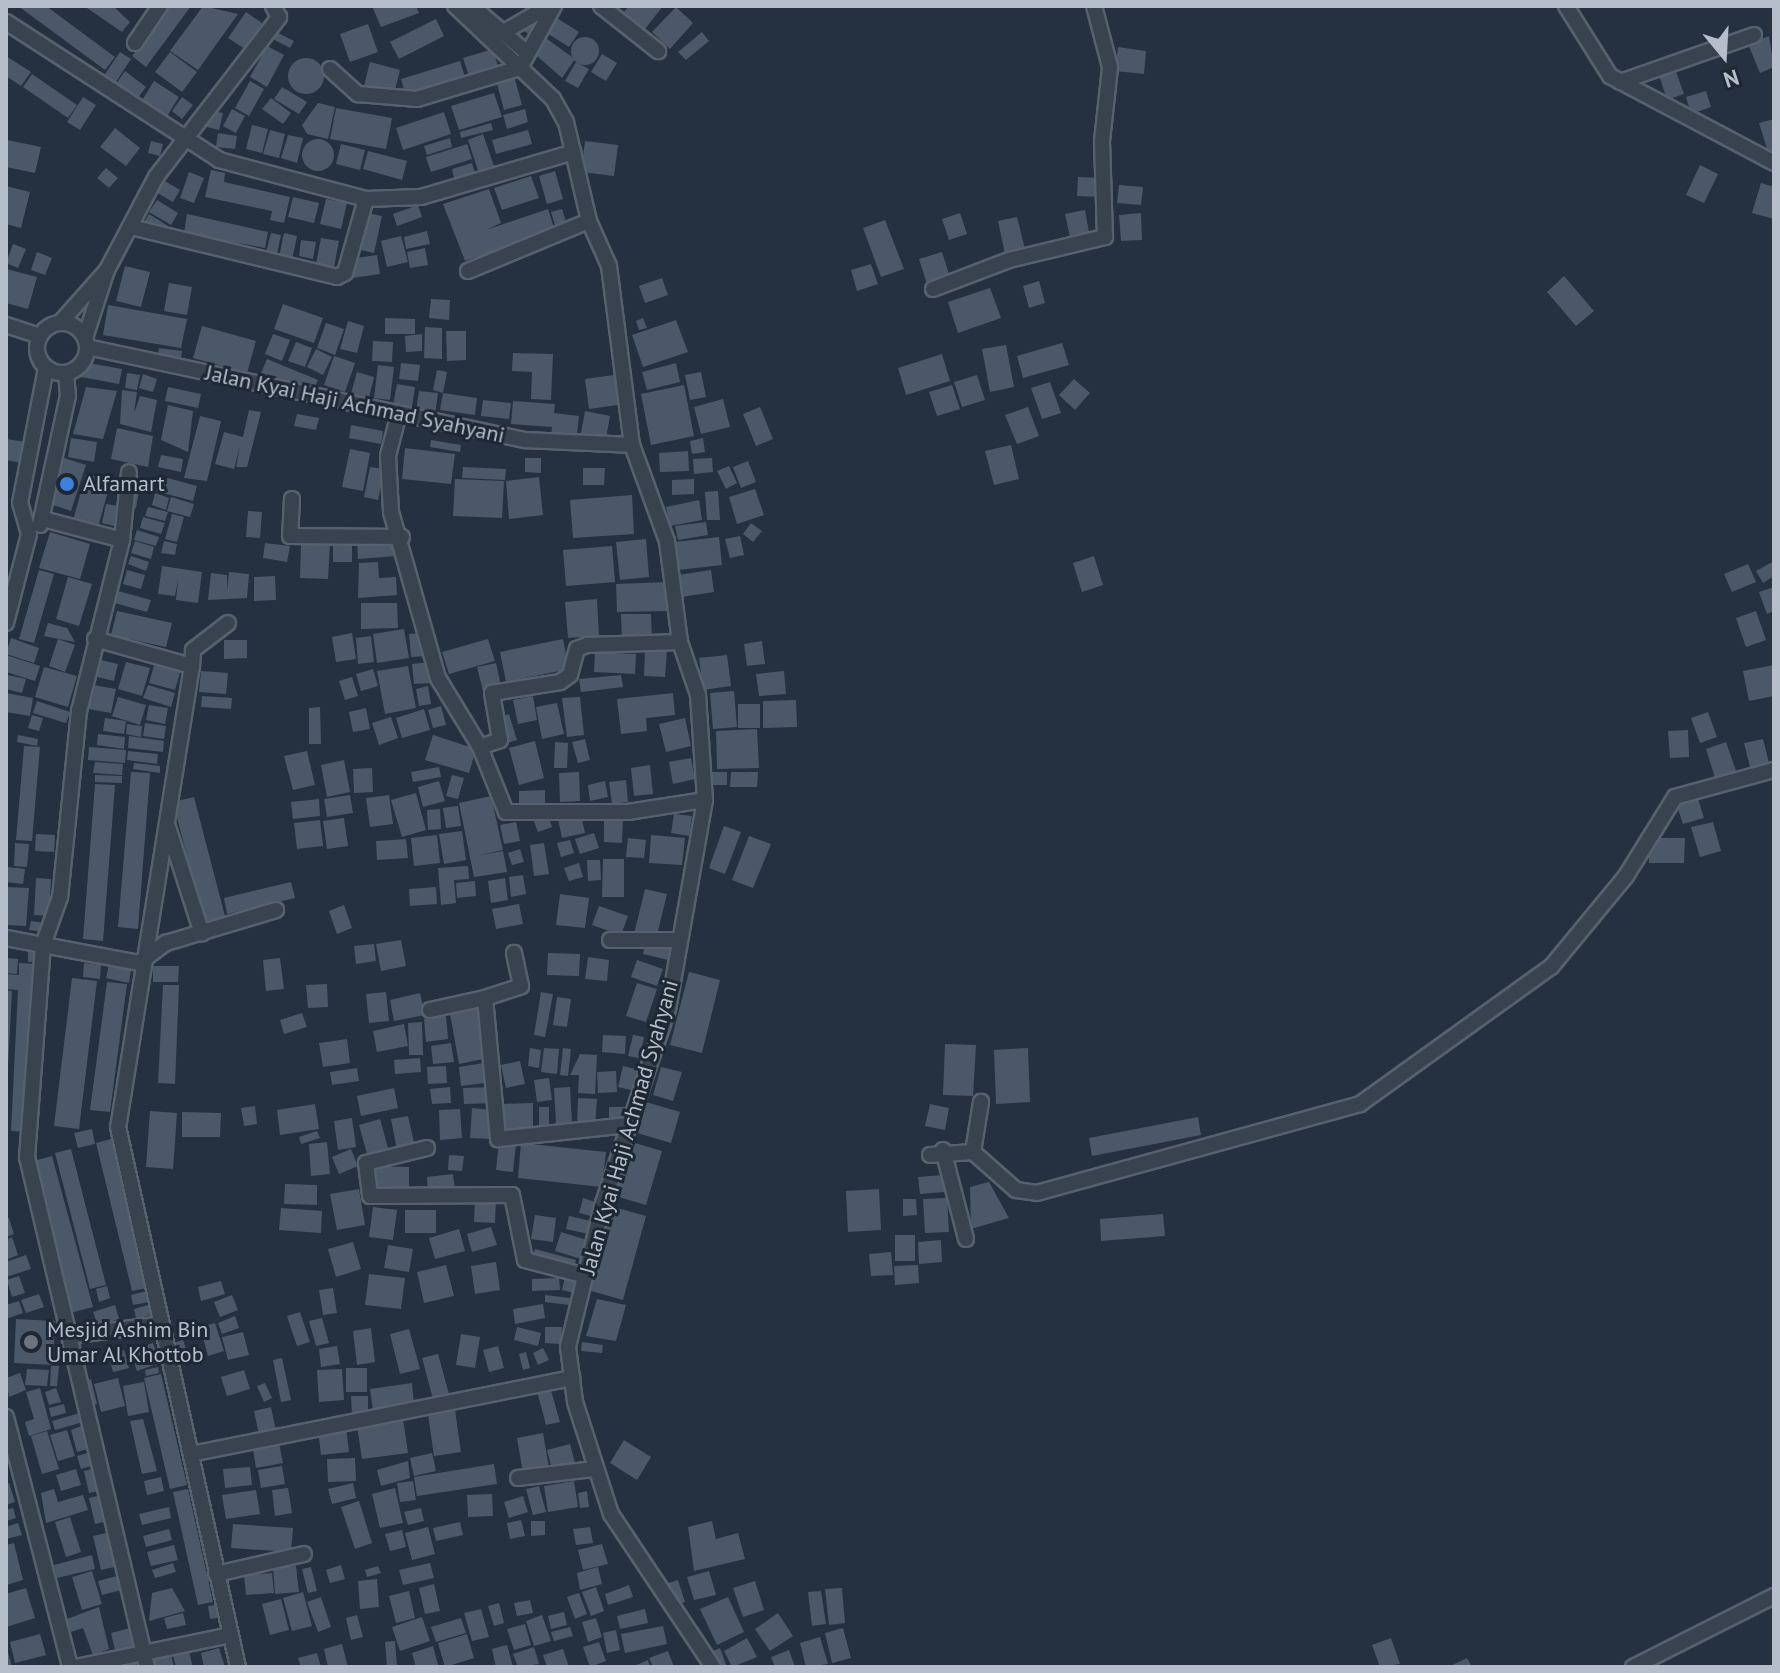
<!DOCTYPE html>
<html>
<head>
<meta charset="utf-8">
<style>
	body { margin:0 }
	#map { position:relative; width:1780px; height:1673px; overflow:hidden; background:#253140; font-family:"PT Sans",sans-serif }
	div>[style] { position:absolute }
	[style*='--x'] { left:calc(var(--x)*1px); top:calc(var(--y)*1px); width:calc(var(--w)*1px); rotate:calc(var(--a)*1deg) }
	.building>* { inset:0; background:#4b5869 }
	.round { border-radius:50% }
	.roads { filter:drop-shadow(2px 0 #57616d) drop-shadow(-2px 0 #57616d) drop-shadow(0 2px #57616d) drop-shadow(0 -2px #57616d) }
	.street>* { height:14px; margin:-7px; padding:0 7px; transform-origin:7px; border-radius:7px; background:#394350 }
	.street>.ring { margin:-7px; padding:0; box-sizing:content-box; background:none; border:14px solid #394350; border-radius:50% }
	.dots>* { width:22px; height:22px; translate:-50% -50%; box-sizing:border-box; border:4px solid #1e2835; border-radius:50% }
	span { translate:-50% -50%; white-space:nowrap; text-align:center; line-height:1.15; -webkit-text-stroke:6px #1e2835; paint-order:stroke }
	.street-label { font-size:22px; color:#b5beca }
	.poi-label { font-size:22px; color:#b5beca }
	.left { translate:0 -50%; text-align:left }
	.frame { position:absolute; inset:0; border:8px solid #b5beca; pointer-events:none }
	.north { position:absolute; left:1684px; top:16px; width:80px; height:80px; -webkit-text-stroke:6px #1e2835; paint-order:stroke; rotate:162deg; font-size:22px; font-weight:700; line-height:32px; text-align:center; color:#b5beca }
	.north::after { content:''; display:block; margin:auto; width:28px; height:36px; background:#b5beca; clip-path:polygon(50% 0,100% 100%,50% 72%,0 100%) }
</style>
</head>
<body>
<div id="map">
	<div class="building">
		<i style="clip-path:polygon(18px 6px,46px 6px,115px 57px,105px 70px)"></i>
		<i style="clip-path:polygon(84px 6px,113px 6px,130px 22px,122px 32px)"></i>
		<i style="clip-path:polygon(170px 6px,191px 6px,146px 67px,132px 56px)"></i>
		<i style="clip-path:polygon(203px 6px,238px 14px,198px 70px,170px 51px)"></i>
		<i style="clip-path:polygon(372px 6px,416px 6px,419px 13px,381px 27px)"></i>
		<i style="clip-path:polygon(629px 6px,663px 6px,645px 29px,624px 12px)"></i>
		<i style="clip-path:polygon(676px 7px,693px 23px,670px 49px,652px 32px)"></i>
		<i style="clip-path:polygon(246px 12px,262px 23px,245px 49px,228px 38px)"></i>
		<i style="clip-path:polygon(552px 15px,579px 32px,569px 47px,542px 30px)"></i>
		<i style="clip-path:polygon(436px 19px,444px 36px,399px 59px,390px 42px)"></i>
		<i style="clip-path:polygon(531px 21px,538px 27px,532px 36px,524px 31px)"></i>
		<i style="clip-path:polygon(368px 24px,378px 52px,350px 62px,340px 34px)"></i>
		<i style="clip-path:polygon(274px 31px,294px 41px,290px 48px,271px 38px)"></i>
		<i style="clip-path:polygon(702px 32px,709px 41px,686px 60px,678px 52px)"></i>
		<i style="clip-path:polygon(540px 34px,575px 59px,562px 78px,529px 49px)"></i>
		<i style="clip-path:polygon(1769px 36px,1774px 67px,1760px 73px,1748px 44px)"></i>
		<i class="round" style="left:571px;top:37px;width:28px;height:28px"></i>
		<i style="clip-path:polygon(267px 46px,284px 55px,267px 87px,250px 77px)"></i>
		<i style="clip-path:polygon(1118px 47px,1146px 51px,1144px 74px,1115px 71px)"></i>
		<i style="clip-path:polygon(493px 49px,499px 70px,470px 79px,463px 58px)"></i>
		<i style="clip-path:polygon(120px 52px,131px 59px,114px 85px,103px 77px)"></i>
		<i style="clip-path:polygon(170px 52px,197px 72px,182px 92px,155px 72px)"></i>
		<i style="clip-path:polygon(602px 54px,617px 63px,606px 81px,591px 72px)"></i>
		<i style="clip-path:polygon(6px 56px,31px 72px,21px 86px,6px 76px)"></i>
		<i class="round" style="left:288px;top:58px;width:36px;height:36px"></i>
		<i style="clip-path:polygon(460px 61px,465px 77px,406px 96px,401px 79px)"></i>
		<i style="clip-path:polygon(370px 62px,400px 70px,394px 94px,364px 86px)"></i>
		<i style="clip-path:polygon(576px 62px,589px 69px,578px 88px,565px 81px)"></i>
		<i style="clip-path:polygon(1675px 69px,1684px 94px,1667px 100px,1659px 75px)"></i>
		<i style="clip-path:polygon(125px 71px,146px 87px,137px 99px,116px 84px)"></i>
		<i style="clip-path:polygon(32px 74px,77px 105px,68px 118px,23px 87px)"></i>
		<i style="clip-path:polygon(514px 76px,522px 105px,504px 110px,496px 80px)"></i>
		<i style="clip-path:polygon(154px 81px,179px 97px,164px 121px,139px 105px)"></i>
		<i style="clip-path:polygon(250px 81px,264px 89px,249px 116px,235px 108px)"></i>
		<i style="clip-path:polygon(282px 87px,307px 102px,299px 114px,274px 99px)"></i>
		<i style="clip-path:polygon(1706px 91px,1711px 107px,1691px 114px,1686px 97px)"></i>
		<i style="clip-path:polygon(494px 93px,502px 117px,459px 130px,451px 106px)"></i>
		<i style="clip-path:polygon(83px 97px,96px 105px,80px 130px,67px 122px)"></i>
		<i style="clip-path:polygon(182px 97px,193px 105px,182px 119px,172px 111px)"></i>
		<i style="clip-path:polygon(271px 98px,291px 113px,283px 124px,262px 109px)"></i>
		<i style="clip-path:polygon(318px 103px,335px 107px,328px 139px,307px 134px,302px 125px)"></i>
		<i style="clip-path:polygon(336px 108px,392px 118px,386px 149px,330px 139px)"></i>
		<i style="clip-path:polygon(232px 109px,245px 116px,236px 133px,223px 126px)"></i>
		<i style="clip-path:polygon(525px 109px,528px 122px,507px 129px,503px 115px)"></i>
		<i style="clip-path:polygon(211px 111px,223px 113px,219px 130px,207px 127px)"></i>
		<i style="clip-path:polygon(444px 112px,451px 134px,403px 150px,396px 128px)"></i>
		<i style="clip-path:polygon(1774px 119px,1774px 153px,1769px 155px,1759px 123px)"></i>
		<i style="clip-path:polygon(491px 123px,493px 130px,461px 138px,460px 132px)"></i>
		<i style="clip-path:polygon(252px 125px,268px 129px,262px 153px,246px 149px)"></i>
		<i style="clip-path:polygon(115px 128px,140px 148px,126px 166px,100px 147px)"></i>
		<i style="clip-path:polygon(270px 130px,285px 134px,279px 158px,263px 154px)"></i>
		<i style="clip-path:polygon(528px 130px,532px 144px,496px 154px,492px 140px)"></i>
		<i style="clip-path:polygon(218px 133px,237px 136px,235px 149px,216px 147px)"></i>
		<i style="clip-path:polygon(483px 134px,496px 172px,480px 177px,468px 140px)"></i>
		<i style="clip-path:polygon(288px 135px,303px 138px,297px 163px,281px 158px)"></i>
		<i style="clip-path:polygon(450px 138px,452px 147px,427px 155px,424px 146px)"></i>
		<i class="round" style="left:302px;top:139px;width:32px;height:32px"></i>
		<i style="clip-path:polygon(7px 140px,41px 147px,35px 173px,6px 167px)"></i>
		<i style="clip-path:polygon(151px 141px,163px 144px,160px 156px,148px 153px)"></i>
		<i style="clip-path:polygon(585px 141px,618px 145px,614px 176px,581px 172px)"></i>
		<i style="clip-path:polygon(341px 144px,365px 150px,360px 170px,336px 164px)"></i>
		<i style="clip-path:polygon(467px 144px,472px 159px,431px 172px,426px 157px)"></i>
		<i style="clip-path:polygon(368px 151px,407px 161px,402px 180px,363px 169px)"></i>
		<i style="clip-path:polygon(472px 163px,476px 177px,455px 182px,452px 169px)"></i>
		<i style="clip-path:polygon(1700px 165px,1718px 174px,1704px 203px,1686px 195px)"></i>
		<i style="clip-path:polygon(106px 168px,118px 178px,109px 188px,97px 178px)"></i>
		<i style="clip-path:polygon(211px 170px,225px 173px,224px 182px,290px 197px,284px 223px,270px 220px,272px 211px,205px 197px)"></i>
		<i style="clip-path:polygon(555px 171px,563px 199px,547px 204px,539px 176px)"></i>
		<i style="clip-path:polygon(189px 172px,204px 178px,194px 203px,180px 198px)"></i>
		<i style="clip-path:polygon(531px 176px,539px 198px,502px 210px,494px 188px)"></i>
		<i style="clip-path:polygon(1078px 177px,1103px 178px,1102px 197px,1077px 196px)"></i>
		<i style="clip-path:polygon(160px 178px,180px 190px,173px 202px,152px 190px)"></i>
		<i style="clip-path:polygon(1761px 183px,1774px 187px,1774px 219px,1752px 213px)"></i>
		<i style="clip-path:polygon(1119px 185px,1143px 187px,1141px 205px,1117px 203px)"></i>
		<i style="clip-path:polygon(6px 186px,30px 192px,21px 228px,6px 224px)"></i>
		<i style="clip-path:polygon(489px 189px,501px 223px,486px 230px,548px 209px,555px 231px,465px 261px,443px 204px)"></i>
		<i style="clip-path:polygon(293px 197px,319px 203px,314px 223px,288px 217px)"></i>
		<i style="clip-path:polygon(326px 199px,347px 203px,341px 229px,320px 224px)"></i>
		<i style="clip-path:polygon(157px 200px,178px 213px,171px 225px,149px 212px)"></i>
		<i style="clip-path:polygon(418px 205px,422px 217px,397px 226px,393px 214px)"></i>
		<i style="clip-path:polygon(562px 209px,568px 228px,557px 232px,551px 212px)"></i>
		<i style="clip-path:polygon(1085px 210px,1090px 238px,1071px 242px,1065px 214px)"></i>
		<i style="clip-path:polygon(364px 212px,382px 216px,374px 253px,356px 249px)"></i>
		<i style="clip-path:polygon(960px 213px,967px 234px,949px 240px,942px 219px)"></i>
		<i style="clip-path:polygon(1141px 213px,1142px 240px,1121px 241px,1119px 215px)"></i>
		<i style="clip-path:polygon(149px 214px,168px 226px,161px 236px,143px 224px)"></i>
		<i style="clip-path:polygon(187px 214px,268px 232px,265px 248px,184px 233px)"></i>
		<i style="clip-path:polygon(1017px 217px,1025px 249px,1005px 254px,998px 221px)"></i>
		<i style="clip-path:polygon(885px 220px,904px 269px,881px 277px,863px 228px)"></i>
		<i style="clip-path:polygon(427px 231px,430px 244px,406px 249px,404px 237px)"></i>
		<i style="clip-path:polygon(271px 233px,281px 235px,277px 254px,266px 252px)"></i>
		<i style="clip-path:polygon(284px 233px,297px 236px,291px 265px,278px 262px)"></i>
		<i style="clip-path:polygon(401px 236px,408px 262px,387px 267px,381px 241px)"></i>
		<i style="clip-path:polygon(321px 238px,339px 241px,334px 267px,316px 264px)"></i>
		<i style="clip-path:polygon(301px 240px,316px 242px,313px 259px,299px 256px)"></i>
		<i style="clip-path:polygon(13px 244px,26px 249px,18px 268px,6px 263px)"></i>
		<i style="clip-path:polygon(425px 248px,428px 265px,410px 268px,407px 252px)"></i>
		<i style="clip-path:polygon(37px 252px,52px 258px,45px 275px,31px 270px)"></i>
		<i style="clip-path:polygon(942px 252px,950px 277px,927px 284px,919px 259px)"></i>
		<i style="clip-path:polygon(377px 255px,380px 274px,352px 278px,349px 259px)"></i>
		<i style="clip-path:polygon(871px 264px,878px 284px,857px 291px,851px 270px)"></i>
		<i style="clip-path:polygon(125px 266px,150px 272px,141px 307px,116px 301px)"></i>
		<i style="clip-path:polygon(6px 269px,37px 277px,28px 309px,6px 303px)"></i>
		<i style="clip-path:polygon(1564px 276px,1594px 311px,1576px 326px,1547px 292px)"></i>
		<i style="clip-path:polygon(662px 278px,668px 295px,645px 303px,639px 286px)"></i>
		<i style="clip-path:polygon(1039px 281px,1045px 303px,1029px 308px,1023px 286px)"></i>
		<i style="clip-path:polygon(169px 283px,192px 287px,187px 315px,164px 311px)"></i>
		<i style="clip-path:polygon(990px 288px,1001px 318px,958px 333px,948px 302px)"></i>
		<i style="clip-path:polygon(431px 299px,450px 300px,449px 320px,429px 318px)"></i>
		<i style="clip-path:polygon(283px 304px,323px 318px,314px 343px,274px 329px)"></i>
		<i style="clip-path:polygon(108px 305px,187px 319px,181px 348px,103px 335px)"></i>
		<i style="clip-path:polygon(385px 318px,415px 319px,415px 334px,385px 334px)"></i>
		<i style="clip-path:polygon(643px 318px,647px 328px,639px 330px,636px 321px)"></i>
		<i style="clip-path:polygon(676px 320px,688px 352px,643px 367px,632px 335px)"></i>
		<i style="clip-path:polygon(348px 321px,364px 326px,357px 353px,340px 349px)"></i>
		<i style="clip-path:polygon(326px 323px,344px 329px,335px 355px,317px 348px)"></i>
		<i style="clip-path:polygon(202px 326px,256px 341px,247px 373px,193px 358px)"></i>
		<i style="clip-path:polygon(425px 327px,442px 328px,442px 359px,424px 358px)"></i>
		<i style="clip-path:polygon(446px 331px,466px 331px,466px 360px,447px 361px)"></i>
		<i style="clip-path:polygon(273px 334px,290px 340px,282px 361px,265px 354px)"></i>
		<i style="clip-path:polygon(422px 334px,422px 351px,406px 352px,405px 336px)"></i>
		<i style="clip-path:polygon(373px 341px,393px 342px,392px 362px,372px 361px)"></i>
		<i style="clip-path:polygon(296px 342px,312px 348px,305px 367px,288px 361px)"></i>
		<i style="clip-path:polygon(1062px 343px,1069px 365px,1023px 378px,1017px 356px)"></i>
		<i style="clip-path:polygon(1006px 345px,1014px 387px,990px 392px,982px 349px)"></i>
		<i style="clip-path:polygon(159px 348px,182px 351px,180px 364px,157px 361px)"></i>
		<i style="clip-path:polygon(316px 349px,332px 357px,323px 375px,307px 367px)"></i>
		<i style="clip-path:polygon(513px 353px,553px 354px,551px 400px,531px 399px,532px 372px,512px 371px)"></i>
		<i style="clip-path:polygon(942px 354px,950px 381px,906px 395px,898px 368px)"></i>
		<i style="clip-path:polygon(334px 356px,355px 363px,345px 392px,324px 385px)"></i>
		<i style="clip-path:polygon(267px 359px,318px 380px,312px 394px,261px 373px)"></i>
		<i style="clip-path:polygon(83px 362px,122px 369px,119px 384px,81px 377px)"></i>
		<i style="clip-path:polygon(401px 363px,420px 365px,418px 381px,399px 379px)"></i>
		<i style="clip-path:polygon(676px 363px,680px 382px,647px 390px,642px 372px)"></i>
		<i style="clip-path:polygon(378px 365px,394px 367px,390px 400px,374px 398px)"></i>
		<i style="clip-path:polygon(437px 370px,447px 372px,443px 393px,433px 390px)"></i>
		<i style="clip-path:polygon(357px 372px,374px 377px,368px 402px,350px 397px)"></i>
		<i style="clip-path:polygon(701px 372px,706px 397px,690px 400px,685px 375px)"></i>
		<i style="clip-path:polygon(127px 373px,140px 375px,137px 390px,125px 388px)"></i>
		<i style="clip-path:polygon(143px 374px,157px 379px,153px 392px,139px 388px)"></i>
		<i style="clip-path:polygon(621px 374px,625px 404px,589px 409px,585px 379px)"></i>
		<i style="clip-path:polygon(977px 375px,985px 400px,962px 407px,954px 382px)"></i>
		<i style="clip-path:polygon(1074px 379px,1090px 393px,1075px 410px,1059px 395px)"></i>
		<i style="clip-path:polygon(1050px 382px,1061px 413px,1042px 419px,1031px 388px)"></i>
		<i style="clip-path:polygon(397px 384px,415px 387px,411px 414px,392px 411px)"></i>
		<i style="clip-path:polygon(684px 385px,694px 436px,651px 445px,641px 394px)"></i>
		<i style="clip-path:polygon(952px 385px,960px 409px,937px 416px,929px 392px)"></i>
		<i style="clip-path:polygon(86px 387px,117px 391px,103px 439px,73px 434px)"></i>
		<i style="clip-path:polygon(168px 387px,201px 394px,198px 408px,165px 401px)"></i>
		<i style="clip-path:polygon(122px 390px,137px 392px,134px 413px,140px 396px,157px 400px,151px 432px,120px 424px)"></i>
		<i style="clip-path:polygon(419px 391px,438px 393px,434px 422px,415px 419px)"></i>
		<i style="clip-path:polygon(443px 393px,477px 398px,475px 415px,440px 410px)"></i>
		<i style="clip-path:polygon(723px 399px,730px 427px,701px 434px,694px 407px)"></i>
		<i style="clip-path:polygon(483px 400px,511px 403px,509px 419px,481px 416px)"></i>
		<i style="clip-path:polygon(513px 401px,555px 404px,554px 413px,579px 416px,576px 442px,551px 439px,552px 427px,511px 424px)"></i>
		<i style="clip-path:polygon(168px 405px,193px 411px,188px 452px,161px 440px)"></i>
		<i style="clip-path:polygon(760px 407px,773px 439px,756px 446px,743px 414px)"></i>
		<i style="clip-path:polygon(1028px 407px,1039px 436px,1017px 444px,1005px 415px)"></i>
		<i style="clip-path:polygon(249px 410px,261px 412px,247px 467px,236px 467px,240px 446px,234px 469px,215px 464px,224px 432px,243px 437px)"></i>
		<i style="clip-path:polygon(585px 411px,610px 416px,606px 438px,581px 433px)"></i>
		<i style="clip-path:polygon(297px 414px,319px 418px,316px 430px,294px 426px)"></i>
		<i style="clip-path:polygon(200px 416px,221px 421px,207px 481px,184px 478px)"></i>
		<i style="clip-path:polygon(351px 425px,383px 431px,381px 444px,349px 438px)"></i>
		<i style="clip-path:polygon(117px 428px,153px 436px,148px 467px,111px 459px)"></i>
		<i style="clip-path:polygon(71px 438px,97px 442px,94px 462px,68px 457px)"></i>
		<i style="clip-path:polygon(703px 438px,705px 452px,692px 454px,690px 441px)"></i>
		<i style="clip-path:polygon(6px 439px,26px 442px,22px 463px,6px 460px)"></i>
		<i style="clip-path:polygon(431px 440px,461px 445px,460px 452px,430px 447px)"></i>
		<i style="clip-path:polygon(1011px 445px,1019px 479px,994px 485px,985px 451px)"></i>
		<i style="clip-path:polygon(405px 448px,455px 454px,451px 484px,402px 479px)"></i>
		<i style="clip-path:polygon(350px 449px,370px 453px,363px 491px,342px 487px)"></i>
		<i style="clip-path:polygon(688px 451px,689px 471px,660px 472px,659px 453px)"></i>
		<i style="clip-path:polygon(161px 455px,183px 459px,181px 472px,158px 467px)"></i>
		<i style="clip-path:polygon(61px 457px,86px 465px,71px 511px,50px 504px)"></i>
		<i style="clip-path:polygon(525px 458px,541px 458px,541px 473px,525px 472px)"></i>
		<i style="clip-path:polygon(712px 458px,713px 472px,694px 474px,693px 459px)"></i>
		<i style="clip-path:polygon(748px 461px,756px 482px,741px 488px,733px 467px)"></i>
		<i style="clip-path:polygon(729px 466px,737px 483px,726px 489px,717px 471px)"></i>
		<i style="clip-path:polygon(370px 467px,384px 469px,378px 500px,364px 497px)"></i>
		<i style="clip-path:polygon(463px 467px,506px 469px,505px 480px,462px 478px)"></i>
		<i style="clip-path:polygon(583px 468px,605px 468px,604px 485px,583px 485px)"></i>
		<i style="clip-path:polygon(86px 474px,111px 480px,97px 531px,72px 524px)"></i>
		<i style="clip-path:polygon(160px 476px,197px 486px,193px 501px,156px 491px)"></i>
		<i style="clip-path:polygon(539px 477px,543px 515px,509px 519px,506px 481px)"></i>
		<i style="clip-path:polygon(455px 479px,504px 481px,502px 518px,453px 516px)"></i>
		<i style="clip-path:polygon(694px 479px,694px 494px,672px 495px,672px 480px)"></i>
		<i style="clip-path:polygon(129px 483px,140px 485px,136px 508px,124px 505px)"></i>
		<i style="clip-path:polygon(755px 489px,764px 515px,737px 524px,729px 497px)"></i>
		<i style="clip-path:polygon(718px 491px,720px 520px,707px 520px,705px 492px)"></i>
		<i style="clip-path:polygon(155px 493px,169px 498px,166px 510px,152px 505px)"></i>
		<i style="clip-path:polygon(632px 495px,634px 534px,573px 538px,570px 500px)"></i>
		<i style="clip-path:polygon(171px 497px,194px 504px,190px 517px,167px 511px)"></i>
		<i style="clip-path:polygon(699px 500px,702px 520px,670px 526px,666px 507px)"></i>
		<i style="clip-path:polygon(106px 504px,119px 506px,114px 526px,102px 523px)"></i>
		<i style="clip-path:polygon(148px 507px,168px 512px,165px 521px,145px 516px)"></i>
		<i style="clip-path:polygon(248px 511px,262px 512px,260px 538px,246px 537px)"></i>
		<i style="clip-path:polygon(172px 514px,184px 517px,177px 542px,165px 539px)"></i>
		<i style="clip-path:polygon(143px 517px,165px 523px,161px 534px,140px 528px)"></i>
		<i style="clip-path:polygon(706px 522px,708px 535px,678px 540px,675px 526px)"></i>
		<i style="clip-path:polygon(751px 523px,762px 531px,753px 542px,743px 534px)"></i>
		<i style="clip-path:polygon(137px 530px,159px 537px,156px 546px,134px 540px)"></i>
		<i style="clip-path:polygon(50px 532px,90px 544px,80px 579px,39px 568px)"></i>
		<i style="clip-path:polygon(740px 536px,744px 555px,730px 558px,725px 539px)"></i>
		<i style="clip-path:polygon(719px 537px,722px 565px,678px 570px,675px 542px)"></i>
		<i style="clip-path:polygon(646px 539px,649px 577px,620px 580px,616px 542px)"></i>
		<i style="clip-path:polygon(396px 540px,397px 556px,358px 559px,357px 542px)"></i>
		<i style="clip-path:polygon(135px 541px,154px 547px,151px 559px,131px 553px)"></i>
		<i style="clip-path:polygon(164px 541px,177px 544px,175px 555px,161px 553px)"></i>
		<i style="clip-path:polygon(265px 543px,290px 546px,287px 562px,263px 558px)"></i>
		<i style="clip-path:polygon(352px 543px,352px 562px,333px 562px,333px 544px)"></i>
		<i style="clip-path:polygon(301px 544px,330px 545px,328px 579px,300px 578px)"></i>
		<i style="clip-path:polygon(612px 546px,615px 582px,566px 586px,563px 550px)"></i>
		<i style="clip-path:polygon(131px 556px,149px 562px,146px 571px,128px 564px)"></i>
		<i style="clip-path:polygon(1094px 556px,1103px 585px,1082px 592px,1073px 563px)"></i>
		<i style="clip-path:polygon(1774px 561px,1774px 576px,1763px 583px,1756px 571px)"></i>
		<i style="clip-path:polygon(378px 562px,379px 578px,396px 577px,397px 595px,358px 598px,359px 563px)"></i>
		<i style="clip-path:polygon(1748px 564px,1756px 582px,1732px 592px,1724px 574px)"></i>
		<i style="clip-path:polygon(162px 566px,202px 572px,198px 603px,176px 600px,178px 579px,175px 596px,158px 594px)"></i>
		<i style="clip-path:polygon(39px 570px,54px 574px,34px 643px,19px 639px)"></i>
		<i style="clip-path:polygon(127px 570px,145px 575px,141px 589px,123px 584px)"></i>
		<i style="clip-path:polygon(711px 570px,714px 592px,681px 597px,678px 575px)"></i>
		<i style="clip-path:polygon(229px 572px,249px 574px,247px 598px,208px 600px,211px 573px,227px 575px,227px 590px)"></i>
		<i style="clip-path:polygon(275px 576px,276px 600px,254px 601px,254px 577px)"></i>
		<i style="clip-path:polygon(68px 577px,92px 584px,79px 626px,56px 619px)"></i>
		<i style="clip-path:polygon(669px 582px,670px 611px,617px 612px,616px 584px)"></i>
		<i style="clip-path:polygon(1774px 587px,1774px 611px,1767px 614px,1759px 592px)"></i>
		<i style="clip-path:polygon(114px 590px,151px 600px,147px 612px,111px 602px)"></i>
		<i style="clip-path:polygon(597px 599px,599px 636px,568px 638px,565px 602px)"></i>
		<i style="clip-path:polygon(361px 603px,397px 603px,398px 628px,361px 629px)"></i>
		<i style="clip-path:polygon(117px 611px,172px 623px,166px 647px,111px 635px)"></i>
		<i style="clip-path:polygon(1756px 611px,1766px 640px,1746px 647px,1736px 618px)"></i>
		<i style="clip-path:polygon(621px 614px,651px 614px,652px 639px,622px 640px)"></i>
		<i style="clip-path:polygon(48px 623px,67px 628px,75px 642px,44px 636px)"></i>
		<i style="clip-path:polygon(404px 629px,409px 658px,377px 663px,373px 634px)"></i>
		<i style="clip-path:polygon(352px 633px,356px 659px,336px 662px,332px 637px)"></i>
		<i style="clip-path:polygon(425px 633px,426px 656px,411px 657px,409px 634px)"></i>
		<i style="clip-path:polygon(371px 636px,374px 662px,358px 664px,356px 638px)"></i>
		<i style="clip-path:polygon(11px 638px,39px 648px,34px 663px,6px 654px)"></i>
		<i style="clip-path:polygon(58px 639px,75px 645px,65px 672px,49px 666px)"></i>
		<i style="clip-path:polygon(488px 639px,495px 661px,449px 674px,442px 652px)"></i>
		<i style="clip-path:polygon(563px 639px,569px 669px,506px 682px,500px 652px)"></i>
		<i style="clip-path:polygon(224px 640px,247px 640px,247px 658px,224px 659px)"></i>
		<i style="clip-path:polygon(762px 641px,765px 664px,747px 666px,744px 644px)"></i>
		<i style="clip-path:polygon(645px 649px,667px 650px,665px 677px,644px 676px)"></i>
		<i style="clip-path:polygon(595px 652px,636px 654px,635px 674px,594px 672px)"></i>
		<i style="clip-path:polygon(6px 655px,40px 666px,35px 681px,6px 672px)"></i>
		<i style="clip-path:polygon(727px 655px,731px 686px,703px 690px,699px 658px)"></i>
		<i style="clip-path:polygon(97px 659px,118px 664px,114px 681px,93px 676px)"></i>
		<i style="clip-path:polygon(126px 662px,150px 668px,142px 696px,118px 689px)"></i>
		<i style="clip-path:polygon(155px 662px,181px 669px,175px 690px,149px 683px)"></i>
		<i style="clip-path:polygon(431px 662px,432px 683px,414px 684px,412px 664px)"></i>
		<i style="clip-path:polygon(496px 663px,501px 686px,483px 691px,477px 667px)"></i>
		<i style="clip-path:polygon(1774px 665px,1774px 696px,1749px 701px,1743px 671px)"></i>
		<i style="clip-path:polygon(408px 666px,416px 708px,385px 714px,377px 671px)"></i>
		<i style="clip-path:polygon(44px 667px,77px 676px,68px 707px,35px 697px)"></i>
		<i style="clip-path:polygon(373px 669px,378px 686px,361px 691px,356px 674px)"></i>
		<i style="clip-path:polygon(201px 671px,228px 673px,226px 694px,199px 692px)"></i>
		<i style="clip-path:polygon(784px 671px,786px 694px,759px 696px,756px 674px)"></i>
		<i style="clip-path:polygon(8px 675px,26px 679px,22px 693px,6px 689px)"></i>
		<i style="clip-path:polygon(621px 675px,623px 687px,581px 692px,579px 679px)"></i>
		<i style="clip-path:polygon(352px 677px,358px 696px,345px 700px,339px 681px)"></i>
		<i style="clip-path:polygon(88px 684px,116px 689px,111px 713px,83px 708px)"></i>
		<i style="clip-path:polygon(148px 685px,175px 693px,171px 707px,143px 698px)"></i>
		<i style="clip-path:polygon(428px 686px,431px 704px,419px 706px,416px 689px)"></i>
		<i style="clip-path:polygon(734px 691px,737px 727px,713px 729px,710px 693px)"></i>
		<i style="clip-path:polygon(6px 693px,33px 698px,30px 716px,6px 712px)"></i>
		<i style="clip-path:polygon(673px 693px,675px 715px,646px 718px,647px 731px,621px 734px,617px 699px)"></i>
		<i style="clip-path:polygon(202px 696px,232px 698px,231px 709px,201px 707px)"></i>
		<i style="clip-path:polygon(533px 696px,537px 720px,518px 724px,513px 700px)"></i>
		<i style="clip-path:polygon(118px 697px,146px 705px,140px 725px,112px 716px)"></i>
		<i style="clip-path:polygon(580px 697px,584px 735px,567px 737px,562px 698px)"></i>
		<i style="clip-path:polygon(796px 700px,797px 727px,763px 728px,763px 701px)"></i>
		<i style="clip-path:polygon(37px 701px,70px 712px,66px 723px,33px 713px)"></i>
		<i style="clip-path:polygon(557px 703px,564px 734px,542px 739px,536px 707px)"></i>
		<i style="clip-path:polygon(738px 704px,760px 704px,760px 728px,738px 728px)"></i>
		<i style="clip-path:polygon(149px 705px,168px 708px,165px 724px,146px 720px)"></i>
		<i style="clip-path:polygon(441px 706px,446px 725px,433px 728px,428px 710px)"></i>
		<i style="clip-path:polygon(320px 707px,321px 744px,309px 744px,309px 708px)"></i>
		<i style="clip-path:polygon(366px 708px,370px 729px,353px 732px,349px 712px)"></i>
		<i style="clip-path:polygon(424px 709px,430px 730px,402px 738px,396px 718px)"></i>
		<i style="clip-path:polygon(1708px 712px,1717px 737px,1700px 743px,1691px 718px)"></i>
		<i style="clip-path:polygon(509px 714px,517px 740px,504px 744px,496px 718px)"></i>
		<i style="clip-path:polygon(32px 715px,43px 718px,39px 731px,28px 728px)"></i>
		<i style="clip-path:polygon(391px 717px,398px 738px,379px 745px,372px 723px)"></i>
		<i style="clip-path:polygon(105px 718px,126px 721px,124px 734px,103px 731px)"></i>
		<i style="clip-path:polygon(685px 718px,691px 746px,666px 752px,659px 724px)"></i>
		<i style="clip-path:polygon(145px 723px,166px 726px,164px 739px,143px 736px)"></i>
		<i style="clip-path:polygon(127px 724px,142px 726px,141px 737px,126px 734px)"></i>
		<i style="clip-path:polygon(757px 729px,759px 768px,717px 769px,716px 731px)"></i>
		<i style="clip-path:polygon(1688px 730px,1689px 757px,1670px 758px,1668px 731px)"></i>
		<i style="clip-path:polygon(98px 734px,125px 737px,124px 749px,97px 745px)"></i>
		<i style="clip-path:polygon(18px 735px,38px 739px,37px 746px,17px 742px)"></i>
		<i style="clip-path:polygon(433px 735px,476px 749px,469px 773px,425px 760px)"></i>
		<i style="clip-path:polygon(129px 736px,164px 741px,163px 752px,128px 748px)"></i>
		<i style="clip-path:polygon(585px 739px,590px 760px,578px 763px,572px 742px)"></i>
		<i style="clip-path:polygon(1763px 739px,1770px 767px,1751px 771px,1744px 743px)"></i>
		<i style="clip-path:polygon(535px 741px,544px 778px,519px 785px,509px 748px)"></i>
		<i style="clip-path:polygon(555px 742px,568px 743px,567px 768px,554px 768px)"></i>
		<i style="clip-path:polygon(1726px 742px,1737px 774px,1716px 781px,1706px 749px)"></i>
		<i style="clip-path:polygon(24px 746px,40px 747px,32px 841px,16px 840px)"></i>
		<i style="clip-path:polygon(89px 747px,126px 750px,125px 763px,88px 760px)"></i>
		<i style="clip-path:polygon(128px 751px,158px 754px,157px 764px,127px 760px)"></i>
		<i style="clip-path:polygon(307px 751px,315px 785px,293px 790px,284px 756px)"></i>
		<i style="clip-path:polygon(691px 758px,695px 779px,673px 784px,669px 762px)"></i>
		<i style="clip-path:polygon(344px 760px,350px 792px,327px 797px,321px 765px)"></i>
		<i style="clip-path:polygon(95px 762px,123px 764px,122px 775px,93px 773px)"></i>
		<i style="clip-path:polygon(134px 763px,160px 766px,160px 773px,133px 769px)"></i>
		<i style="clip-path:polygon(650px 765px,653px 794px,634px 796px,631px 768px)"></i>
		<i style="clip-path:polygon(439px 767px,441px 777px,413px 782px,411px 772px)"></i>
		<i style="clip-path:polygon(372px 768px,373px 792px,354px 793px,353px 769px)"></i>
		<i style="clip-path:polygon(131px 772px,150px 773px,138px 929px,118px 927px)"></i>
		<i style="clip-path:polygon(579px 772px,580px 801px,560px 802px,559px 773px)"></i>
		<i style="clip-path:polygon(710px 772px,727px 772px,727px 785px,710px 785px)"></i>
		<i style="clip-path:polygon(731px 772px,758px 772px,757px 787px,730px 787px)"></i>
		<i style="clip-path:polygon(95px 775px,122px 776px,122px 783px,95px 782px)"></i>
		<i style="clip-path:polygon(452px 775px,464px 778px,458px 799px,446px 796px)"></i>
		<i style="clip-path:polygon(626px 780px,628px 802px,612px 804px,609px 782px)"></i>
		<i style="clip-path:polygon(439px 781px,445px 801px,423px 807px,418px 787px)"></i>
		<i style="clip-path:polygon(605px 781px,608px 797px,590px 801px,588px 785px)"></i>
		<i style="clip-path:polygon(95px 784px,115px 785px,103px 941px,83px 939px)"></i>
		<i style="clip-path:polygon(545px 790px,545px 803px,519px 804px,519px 791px)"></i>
		<i style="clip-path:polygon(416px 793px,426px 830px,402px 837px,391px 800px)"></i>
		<i style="clip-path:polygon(350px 795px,353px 813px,327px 817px,324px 799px)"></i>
		<i style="clip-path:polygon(389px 795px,393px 824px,370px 827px,366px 798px)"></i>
		<i style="clip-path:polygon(491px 796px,503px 850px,476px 856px,503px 851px,507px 872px,474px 877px,459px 803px)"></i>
		<i style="clip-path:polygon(194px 797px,226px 920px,205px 926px,173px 802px)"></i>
		<i style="clip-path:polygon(319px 799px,320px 816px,293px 819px,291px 802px)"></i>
		<i style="clip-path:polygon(1698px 799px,1704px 818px,1683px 824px,1677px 806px)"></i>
		<i style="clip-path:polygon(458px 806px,461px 826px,446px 828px,443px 808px)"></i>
		<i style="clip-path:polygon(440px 809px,441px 829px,428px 830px,427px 810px)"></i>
		<i style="clip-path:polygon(547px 813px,552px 827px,538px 832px,533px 819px)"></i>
		<i style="clip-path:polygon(674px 814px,692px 816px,689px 836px,671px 833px)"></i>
		<i style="clip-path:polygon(581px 815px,585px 833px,562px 838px,558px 819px)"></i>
		<i style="clip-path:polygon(344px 818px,348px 846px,327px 849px,323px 821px)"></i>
		<i style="clip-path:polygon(604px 818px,623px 818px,622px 843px,604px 842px)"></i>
		<i style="clip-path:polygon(320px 820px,323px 846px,297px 849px,294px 823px)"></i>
		<i style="clip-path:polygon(516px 822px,520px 841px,504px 844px,500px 825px)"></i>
		<i style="clip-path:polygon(1713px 822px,1721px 851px,1700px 857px,1691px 827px)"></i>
		<i style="clip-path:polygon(724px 826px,741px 832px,725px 874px,709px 868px)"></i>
		<i style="clip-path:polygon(462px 831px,466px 860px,444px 864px,439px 834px)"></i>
		<i style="clip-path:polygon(594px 833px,599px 848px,580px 854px,575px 839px)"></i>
		<i style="clip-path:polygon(36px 834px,55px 835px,54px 852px,35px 851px)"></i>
		<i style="clip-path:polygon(437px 835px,440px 863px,414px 866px,411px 838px)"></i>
		<i style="clip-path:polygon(651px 835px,685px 838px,682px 865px,649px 863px)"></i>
		<i style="clip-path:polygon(749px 836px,771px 844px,753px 888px,732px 880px)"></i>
		<i style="clip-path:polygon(628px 838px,646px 840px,644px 858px,626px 857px)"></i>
		<i style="clip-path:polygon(1649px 838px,1685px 838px,1684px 863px,1649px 863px)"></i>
		<i style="clip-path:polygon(406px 839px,408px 858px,377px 860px,376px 841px)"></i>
		<i style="clip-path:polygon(570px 840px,574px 853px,561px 857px,557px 843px)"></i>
		<i style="clip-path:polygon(15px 843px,29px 844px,27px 867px,14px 866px)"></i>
		<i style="clip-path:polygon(544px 843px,549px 874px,534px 876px,530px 845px)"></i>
		<i style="clip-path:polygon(520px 849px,524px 862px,512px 865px,508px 853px)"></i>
		<i style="clip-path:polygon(603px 859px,624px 859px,624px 897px,602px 897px)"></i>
		<i style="clip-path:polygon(587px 860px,600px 860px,601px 880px,588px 881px)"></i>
		<i style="clip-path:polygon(579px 863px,583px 877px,569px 881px,564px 868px)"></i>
		<i style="clip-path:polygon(468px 866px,469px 879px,454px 880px,456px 903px,441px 905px,438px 868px)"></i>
		<i style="clip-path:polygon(7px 867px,25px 869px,23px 884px,6px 882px)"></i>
		<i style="clip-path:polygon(523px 875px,526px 894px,511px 897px,509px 877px)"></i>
		<i style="clip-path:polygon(36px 878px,51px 879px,49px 916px,34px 915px)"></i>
		<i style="clip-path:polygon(505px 878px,508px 900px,491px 903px,488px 881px)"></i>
		<i style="clip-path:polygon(475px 881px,476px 896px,457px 898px,456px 883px)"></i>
		<i style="clip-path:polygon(291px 882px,295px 898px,227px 914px,224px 898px)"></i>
		<i style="clip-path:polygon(6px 887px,29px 888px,26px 926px,6px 925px)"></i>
		<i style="clip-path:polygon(436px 887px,437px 904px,410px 906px,409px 889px)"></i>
		<i style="clip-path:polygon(645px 889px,667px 894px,656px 939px,634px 934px)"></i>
		<i style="clip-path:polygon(560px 894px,589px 898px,585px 928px,556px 925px)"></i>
		<i style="clip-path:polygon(519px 904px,523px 924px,496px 929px,492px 909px)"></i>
		<i style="clip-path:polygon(344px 905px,352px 928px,337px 934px,329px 911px)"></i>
		<i style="clip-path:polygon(599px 906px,628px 916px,621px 935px,592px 925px)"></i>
		<i style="clip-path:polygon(31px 921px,45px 923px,44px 932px,29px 930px)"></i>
		<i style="clip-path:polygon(401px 940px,406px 966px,381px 971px,376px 944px)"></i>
		<i style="clip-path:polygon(646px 941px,671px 947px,668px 960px,643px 954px)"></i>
		<i style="clip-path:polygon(374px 944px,376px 961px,356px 964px,354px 946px)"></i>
		<i style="clip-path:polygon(39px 950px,40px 961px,28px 962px,28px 951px)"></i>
		<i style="clip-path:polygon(548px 953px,580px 954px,579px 976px,547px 975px)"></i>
		<i style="clip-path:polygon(588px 957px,609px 960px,607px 981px,585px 979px)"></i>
		<i style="clip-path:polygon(6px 958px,18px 959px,17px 974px,6px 973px)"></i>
		<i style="clip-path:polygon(280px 958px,284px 989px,266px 991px,263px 960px)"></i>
		<i style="clip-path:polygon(110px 960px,131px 970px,129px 983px,106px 978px)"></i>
		<i style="clip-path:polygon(637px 960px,663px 969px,657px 986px,631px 977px)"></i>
		<i style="clip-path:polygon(19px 963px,37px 964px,29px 1132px,11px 1131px,18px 990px,6px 989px,6px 974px,19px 975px)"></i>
		<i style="clip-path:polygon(84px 963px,101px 965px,100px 979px,83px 977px)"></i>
		<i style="clip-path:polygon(153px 966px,179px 966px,178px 982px,153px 982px)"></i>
		<i style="clip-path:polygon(689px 972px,720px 980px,702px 1053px,670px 1045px)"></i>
		<i style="clip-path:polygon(72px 978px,97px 981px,79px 1129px,54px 1126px)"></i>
		<i style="clip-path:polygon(107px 982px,127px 984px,110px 1112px,90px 1110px)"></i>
		<i style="clip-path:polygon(637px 983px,657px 989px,646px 1022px,626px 1016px)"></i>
		<i style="clip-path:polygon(327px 984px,328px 1007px,308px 1008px,306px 985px)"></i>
		<i style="clip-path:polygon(163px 985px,179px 985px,175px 1084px,158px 1083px)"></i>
		<i style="clip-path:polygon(6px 990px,12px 991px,8px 1067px,6px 1067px)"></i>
		<i style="clip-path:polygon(386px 992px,389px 1021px,369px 1023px,366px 994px)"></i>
		<i style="clip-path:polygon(541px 992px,553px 994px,545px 1037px,534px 1035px)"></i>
		<i style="clip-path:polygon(420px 993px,425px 1015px,394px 1021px,390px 1000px)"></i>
		<i style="clip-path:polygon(557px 997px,571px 999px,567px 1027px,553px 1025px)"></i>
		<i style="clip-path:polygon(478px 1003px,488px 1058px,459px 1064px,449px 1008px)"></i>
		<i style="clip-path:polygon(302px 1013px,307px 1027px,284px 1034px,280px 1020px)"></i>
		<i style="clip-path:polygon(446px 1016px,448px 1039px,426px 1042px,424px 1019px)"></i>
		<i style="clip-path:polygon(422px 1022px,423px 1055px,409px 1055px,408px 1023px)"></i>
		<i style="clip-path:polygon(404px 1024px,408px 1046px,377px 1052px,373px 1031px)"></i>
		<i style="clip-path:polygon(603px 1035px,626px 1036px,625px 1054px,602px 1052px)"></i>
		<i style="clip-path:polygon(633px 1035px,644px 1037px,640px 1058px,628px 1056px)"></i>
		<i style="clip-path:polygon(347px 1039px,350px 1063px,323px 1067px,319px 1043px)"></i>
		<i style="clip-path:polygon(451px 1043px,454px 1062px,433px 1064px,431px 1046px)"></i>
		<i style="clip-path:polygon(945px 1044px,976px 1045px,973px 1096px,943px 1095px)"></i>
		<i style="clip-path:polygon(530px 1048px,541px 1050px,539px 1068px,528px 1066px)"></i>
		<i style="clip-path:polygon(544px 1048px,559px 1049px,557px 1074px,541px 1072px)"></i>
		<i style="clip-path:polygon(563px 1048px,571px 1049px,568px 1076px,560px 1075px)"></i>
		<i style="clip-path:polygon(1028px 1048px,1030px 1102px,996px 1104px,994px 1050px)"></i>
		<i style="clip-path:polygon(580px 1054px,597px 1055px,595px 1094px,578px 1093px,579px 1075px,570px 1075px)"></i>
		<i style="clip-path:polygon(420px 1058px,421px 1072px,395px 1074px,394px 1060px)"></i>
		<i style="clip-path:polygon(520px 1061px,525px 1084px,506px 1088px,501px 1065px)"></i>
		<i style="clip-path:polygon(490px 1062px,493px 1082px,461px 1086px,459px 1067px)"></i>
		<i style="clip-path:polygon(446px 1066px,447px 1083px,428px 1084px,427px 1067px)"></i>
		<i style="clip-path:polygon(623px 1066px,640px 1070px,635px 1091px,618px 1087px)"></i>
		<i style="clip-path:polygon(661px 1067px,682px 1072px,673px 1101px,653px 1095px)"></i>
		<i style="clip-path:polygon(357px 1068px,359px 1081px,332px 1085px,330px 1072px)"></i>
		<i style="clip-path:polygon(616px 1071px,617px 1092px,598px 1093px,597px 1072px)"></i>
		<i style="clip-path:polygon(549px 1078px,552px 1100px,537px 1102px,534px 1080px)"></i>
		<i style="clip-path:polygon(450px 1087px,451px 1103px,432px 1104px,430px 1089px)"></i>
		<i style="clip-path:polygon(493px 1087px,494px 1103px,464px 1104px,463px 1088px)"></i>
		<i style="clip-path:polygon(570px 1087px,572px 1123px,556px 1124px,554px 1088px)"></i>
		<i style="clip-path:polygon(394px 1088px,398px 1108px,361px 1116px,357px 1096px)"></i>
		<i style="clip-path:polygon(578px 1098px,597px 1099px,595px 1126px,577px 1126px)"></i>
		<i style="clip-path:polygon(646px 1102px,680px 1112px,671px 1143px,637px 1133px)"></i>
		<i style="clip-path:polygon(533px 1103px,533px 1131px,499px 1131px,498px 1104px)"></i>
		<i style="clip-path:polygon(315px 1104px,319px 1129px,280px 1135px,277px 1110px)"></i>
		<i style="clip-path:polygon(930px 1104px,949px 1108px,945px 1130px,925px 1126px)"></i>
		<i style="clip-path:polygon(255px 1106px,257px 1124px,244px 1126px,241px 1108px)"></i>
		<i style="clip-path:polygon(539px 1107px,549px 1107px,549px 1127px,539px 1127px)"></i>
		<i style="clip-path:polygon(609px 1107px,625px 1107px,626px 1122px,609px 1123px)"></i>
		<i style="clip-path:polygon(472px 1108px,493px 1110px,491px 1139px,470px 1138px)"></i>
		<i style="clip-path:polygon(460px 1109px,462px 1138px,440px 1140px,439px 1110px)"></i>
		<i style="clip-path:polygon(150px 1111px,177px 1113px,173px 1169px,146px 1167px)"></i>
		<i style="clip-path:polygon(182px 1112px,221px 1113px,220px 1137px,182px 1137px)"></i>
		<i style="clip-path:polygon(408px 1116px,415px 1147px,397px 1150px,391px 1119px)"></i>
		<i style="clip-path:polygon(1198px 1117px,1201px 1135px,1092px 1156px,1089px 1138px)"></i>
		<i style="clip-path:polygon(352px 1118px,356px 1147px,338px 1150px,334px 1121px)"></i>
		<i style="clip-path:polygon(380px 1119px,388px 1148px,367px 1154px,359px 1125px)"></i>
		<i style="clip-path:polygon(92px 1129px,95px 1144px,78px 1148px,74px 1133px)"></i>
		<i style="clip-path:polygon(317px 1131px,320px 1138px,301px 1144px,299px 1137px)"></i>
		<i style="clip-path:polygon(115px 1138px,151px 1287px,132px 1291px,96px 1143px)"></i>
		<i style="clip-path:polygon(628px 1141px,662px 1151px,646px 1205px,612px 1195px)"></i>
		<i style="clip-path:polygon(327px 1142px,330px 1174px,311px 1176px,309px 1144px)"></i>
		<i style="clip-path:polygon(499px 1142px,516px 1144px,513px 1172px,496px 1170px)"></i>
		<i style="clip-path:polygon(521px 1143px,606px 1152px,602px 1187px,518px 1178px)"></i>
		<i style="clip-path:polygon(71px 1149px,106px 1285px,90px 1289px,55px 1153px)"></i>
		<i style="clip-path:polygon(351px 1149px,358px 1166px,339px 1174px,332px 1157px)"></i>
		<i style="clip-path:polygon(449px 1155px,464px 1156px,462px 1171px,448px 1170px)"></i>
		<i style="clip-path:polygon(52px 1156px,93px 1307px,70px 1313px,30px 1162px)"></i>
		<i style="clip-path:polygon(371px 1166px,409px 1167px,409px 1194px,371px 1193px)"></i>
		<i style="clip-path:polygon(453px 1174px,455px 1190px,428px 1193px,427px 1177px)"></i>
		<i style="clip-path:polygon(943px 1175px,944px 1192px,920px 1194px,918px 1177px)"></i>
		<i style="clip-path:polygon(989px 1182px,1009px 1218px,971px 1229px,970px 1187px)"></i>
		<i style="clip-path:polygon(285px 1184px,317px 1185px,317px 1205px,284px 1204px)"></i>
		<i style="clip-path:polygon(359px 1189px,365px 1225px,337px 1230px,330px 1194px)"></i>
		<i style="clip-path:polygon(879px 1189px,881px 1230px,848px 1232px,846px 1191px)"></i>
		<i style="clip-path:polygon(475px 1198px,496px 1199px,495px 1223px,474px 1222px)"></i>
		<i style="clip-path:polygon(583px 1198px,595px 1202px,591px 1216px,579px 1213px)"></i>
		<i style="clip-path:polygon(947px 1198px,949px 1232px,925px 1233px,923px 1199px)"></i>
		<i style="clip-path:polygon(903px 1199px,916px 1199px,917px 1215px,903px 1216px)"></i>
		<i style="clip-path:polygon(610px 1206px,646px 1216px,623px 1300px,588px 1290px)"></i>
		<i style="clip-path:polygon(373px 1207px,397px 1210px,393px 1240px,369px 1237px)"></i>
		<i style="clip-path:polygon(281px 1208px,322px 1211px,321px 1233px,279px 1230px)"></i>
		<i style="clip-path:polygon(405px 1210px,436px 1210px,436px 1233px,405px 1233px)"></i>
		<i style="clip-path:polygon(1163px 1214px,1165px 1236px,1101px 1241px,1100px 1219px)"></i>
		<i style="clip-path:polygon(535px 1215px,556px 1218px,553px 1242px,531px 1239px)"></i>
		<i style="clip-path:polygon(569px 1216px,591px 1221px,588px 1234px,566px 1229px)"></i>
		<i style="clip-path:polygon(9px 1218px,14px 1234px,6px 1237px,6px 1219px)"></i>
		<i style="clip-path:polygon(491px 1227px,497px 1245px,472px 1252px,467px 1234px)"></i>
		<i style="clip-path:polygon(459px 1229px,465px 1251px,435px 1259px,429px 1238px)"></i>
		<i style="clip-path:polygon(561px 1232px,587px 1240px,581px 1259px,555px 1251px)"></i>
		<i style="clip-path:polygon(895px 1235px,915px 1235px,915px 1261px,895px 1261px)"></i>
		<i style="clip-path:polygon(12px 1237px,18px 1255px,6px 1260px,6px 1240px)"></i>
		<i style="clip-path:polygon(941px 1240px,942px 1262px,919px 1264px,918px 1242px)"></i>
		<i style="clip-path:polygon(353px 1242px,361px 1269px,336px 1277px,328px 1249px)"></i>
		<i style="clip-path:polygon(388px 1245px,413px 1249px,409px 1272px,384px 1268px)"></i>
		<i style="clip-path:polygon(535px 1249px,576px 1260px,573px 1273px,531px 1260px)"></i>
		<i style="clip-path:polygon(891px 1252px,893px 1275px,871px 1276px,869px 1254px)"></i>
		<i style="clip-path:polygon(26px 1255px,31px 1269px,6px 1277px,6px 1262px)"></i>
		<i style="clip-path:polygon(496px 1262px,500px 1290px,475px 1294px,471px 1266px)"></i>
		<i style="clip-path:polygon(446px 1265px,454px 1296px,424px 1303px,417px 1272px)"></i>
		<i style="clip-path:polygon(918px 1265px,919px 1283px,895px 1285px,894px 1266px)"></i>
		<i style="clip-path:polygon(369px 1274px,405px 1278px,401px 1309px,365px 1305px)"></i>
		<i style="clip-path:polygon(19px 1276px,25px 1293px,12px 1297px,7px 1280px)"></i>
		<i style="clip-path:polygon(565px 1277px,577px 1280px,574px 1293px,562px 1290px)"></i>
		<i style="clip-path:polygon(559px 1278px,560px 1290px,532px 1291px,532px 1279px)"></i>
		<i style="clip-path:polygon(221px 1281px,225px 1294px,201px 1301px,198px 1287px)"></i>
		<i style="clip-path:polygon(107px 1286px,110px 1298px,99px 1302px,96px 1289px)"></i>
		<i style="clip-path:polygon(333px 1288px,337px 1313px,323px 1315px,319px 1290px)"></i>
		<i style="clip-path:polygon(151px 1290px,154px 1301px,133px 1305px,131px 1295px)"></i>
		<i style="clip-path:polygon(39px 1294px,44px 1307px,26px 1313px,21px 1300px)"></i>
		<i style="clip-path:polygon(232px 1295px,238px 1310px,220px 1317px,214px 1302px)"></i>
		<i style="clip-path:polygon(545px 1295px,570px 1298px,569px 1305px,545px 1302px)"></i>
		<i style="clip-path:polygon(597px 1299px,626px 1305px,616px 1341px,586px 1336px)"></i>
		<i style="clip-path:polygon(19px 1301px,23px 1313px,6px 1319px,6px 1305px)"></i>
		<i style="clip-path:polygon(155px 1303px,158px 1313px,136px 1319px,134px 1309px)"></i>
		<i style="clip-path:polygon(543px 1304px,545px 1318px,515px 1324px,513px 1309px)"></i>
		<i style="clip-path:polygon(115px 1305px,119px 1319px,98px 1326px,93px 1312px)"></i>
		<i style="clip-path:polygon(300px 1312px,310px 1342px,297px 1346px,287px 1316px)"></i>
		<i style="clip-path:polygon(235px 1316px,239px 1328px,222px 1334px,218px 1323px)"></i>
		<i style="clip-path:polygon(322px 1318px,329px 1343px,316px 1346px,309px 1321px)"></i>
		<i style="clip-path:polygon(16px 1319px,55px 1321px,53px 1365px,14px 1363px)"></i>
		<i style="clip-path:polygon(215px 1323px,224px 1351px,208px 1356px,200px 1327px)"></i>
		<i style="clip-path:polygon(517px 1327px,541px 1333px,538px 1346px,514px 1340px)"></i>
		<i style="clip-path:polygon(545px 1327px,562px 1327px,561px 1344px,545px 1343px)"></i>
		<i style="clip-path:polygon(371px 1328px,375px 1362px,357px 1365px,353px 1331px)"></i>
		<i style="clip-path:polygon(409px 1329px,420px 1369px,400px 1374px,390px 1334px)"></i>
		<i style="clip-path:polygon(243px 1332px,249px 1355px,228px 1360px,222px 1337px)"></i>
		<i style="clip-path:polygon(461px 1334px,480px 1337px,475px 1368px,456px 1365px)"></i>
		<i style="clip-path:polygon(183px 1340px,187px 1352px,174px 1357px,170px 1344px)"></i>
		<i style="clip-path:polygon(582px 1342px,603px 1345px,602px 1353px,581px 1351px)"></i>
		<i style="clip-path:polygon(153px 1343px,160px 1363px,137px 1371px,130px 1351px)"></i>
		<i style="clip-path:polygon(337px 1346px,340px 1364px,321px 1367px,319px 1349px)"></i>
		<i style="clip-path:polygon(498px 1346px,504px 1368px,489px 1372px,483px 1350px)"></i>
		<i style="clip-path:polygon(543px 1348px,549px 1360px,538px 1365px,533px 1353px)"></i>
		<i style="clip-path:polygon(124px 1350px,129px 1368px,113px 1372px,108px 1354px)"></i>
		<i style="clip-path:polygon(526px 1352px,530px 1368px,523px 1370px,519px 1354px)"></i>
		<i style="clip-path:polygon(438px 1354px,449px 1394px,433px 1399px,422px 1358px)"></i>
		<i style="clip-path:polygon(282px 1358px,291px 1400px,281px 1402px,273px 1360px)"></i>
		<i style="clip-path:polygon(51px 1366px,59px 1366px,57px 1386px,50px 1386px)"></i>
		<i style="clip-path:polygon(158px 1367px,159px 1373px,146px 1376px,145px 1370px)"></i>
		<i style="clip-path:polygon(346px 1368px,367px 1368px,367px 1392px,346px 1392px)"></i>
		<i style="clip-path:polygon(27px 1369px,49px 1370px,47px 1386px,25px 1385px)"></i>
		<i style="clip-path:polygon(342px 1369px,344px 1400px,319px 1402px,317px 1370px)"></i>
		<i style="clip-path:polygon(244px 1370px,250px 1389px,227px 1396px,221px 1377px)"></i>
		<i style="clip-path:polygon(20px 1373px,26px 1390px,9px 1397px,6px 1378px)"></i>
		<i style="clip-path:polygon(161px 1374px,187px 1485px,170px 1489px,144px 1378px)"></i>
		<i style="clip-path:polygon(118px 1378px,125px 1406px,101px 1412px,94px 1384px)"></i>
		<i style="clip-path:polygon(91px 1379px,97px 1404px,89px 1406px,83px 1382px)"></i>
		<i style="clip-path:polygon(144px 1382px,149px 1412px,128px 1416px,123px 1386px)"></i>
		<i style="clip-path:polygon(265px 1383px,272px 1398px,264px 1402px,257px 1386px)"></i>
		<i style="clip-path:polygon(412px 1383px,414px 1405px,373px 1411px,370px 1389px)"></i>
		<i style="clip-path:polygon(550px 1387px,560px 1422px,546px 1425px,537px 1391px)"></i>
		<i style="clip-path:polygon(40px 1388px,51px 1429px,29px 1436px,25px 1422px,34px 1419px,26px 1392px)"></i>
		<i style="clip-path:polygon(56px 1388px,61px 1402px,49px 1405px,45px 1392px)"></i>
		<i style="clip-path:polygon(351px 1396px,368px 1396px,368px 1414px,352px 1414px)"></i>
		<i style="clip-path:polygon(64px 1404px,66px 1413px,51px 1417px,49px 1408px)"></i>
		<i style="clip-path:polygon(271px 1407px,276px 1431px,259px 1435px,254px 1411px)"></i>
		<i style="clip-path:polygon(455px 1410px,461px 1452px,434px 1456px,428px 1414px)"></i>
		<i style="clip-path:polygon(80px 1413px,83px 1422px,55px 1430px,52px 1421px)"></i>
		<i style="clip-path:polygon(143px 1419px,157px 1471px,142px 1474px,130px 1421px)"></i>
		<i style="clip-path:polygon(403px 1419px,408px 1453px,362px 1459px,357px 1426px)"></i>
		<i style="clip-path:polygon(84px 1425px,91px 1448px,77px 1452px,71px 1430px)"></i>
		<i style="clip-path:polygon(346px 1426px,349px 1452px,321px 1455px,318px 1429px)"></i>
		<i style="clip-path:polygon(67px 1430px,75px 1456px,58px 1461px,50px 1435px)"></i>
		<i style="clip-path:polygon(47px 1431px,59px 1469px,42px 1474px,31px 1436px)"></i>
		<i style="clip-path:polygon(543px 1433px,549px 1468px,523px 1473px,517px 1438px)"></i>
		<i style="clip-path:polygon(278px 1438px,283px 1463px,256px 1468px,252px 1443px)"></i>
		<i style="clip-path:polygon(624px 1440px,651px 1457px,637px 1480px,610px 1463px)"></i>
		<i style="clip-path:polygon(570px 1444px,575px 1463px,552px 1469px,547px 1450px)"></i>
		<i style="clip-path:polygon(91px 1452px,94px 1465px,81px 1469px,77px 1456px)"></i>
		<i style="clip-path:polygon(432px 1453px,436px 1471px,414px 1476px,410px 1458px)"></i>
		<i style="clip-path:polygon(355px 1458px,356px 1481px,328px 1482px,327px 1459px)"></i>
		<i style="clip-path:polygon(408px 1461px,410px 1478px,381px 1486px,377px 1470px)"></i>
		<i style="clip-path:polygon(494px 1464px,497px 1484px,417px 1496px,414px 1477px)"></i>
		<i style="clip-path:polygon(282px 1466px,285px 1484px,261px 1488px,258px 1470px)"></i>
		<i style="clip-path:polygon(99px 1467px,104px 1490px,89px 1493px,84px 1471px)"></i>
		<i style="clip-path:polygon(250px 1467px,252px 1485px,225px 1488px,223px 1469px)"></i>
		<i style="clip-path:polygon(76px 1469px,81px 1485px,61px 1491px,56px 1475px)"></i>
		<i style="clip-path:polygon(161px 1477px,164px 1491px,147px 1495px,144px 1481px)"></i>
		<i style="clip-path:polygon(413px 1481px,416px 1500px,400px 1502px,397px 1483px)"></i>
		<i style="clip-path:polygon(574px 1481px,578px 1507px,548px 1512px,544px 1486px)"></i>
		<i style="clip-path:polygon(9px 1483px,15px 1502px,6px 1505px,6px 1484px)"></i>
		<i style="clip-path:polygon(353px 1483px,356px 1498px,332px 1504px,328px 1489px)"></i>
		<i style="clip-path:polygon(539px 1486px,546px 1512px,533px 1515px,526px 1489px)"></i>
		<i style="clip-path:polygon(288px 1488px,292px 1513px,275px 1516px,272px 1490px)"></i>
		<i style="clip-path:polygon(395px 1488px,403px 1523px,380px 1528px,372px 1494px)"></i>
		<i style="clip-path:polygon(54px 1489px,58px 1502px,83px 1495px,88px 1510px,46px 1523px,41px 1493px)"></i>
		<i style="clip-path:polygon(188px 1489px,213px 1602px,198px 1605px,173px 1492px)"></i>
		<i style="clip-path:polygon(256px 1490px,260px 1514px,226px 1519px,222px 1495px)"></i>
		<i style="clip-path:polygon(587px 1491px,589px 1507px,580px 1508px,578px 1493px)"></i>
		<i style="clip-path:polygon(106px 1494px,112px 1520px,95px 1524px,89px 1498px)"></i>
		<i style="clip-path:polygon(492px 1494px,493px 1516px,468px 1517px,467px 1495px)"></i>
		<i style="clip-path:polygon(523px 1496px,528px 1512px,509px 1518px,504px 1502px)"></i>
		<i style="clip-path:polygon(359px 1501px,372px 1543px,355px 1549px,341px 1507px)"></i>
		<i style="clip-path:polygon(169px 1507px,171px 1518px,142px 1525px,139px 1514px)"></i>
		<i style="clip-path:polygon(13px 1508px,16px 1518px,6px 1521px,6px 1510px)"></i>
		<i style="clip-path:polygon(421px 1508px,424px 1521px,408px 1525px,404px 1512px)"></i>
		<i style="clip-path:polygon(70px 1517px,81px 1552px,66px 1557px,55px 1522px)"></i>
		<i style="clip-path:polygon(521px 1520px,525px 1536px,510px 1539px,507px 1523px)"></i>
		<i style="clip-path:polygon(531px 1521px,545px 1521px,545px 1535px,531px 1536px)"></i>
		<i style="clip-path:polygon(712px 1521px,716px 1539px,738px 1533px,745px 1559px,694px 1571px,688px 1527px)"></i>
		<i style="clip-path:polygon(460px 1522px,463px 1535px,436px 1541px,433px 1528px)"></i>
		<i style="clip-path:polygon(18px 1523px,22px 1535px,6px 1539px,6px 1527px)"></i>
		<i style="clip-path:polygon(233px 1524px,293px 1528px,291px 1552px,231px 1548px)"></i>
		<i style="clip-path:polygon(428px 1527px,435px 1554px,412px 1560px,405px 1533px)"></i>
		<i style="clip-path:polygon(590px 1527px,593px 1543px,576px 1545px,573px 1529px)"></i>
		<i style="clip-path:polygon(169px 1529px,172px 1540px,146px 1547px,143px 1536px)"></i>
		<i style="clip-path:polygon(402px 1530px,406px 1547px,390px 1551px,385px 1534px)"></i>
		<i style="clip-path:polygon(111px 1532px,119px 1566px,101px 1570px,93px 1536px)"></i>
		<i style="clip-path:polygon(14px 1543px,23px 1580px,6px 1585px,6px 1545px)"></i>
		<i style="clip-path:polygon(602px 1544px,608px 1564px,583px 1570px,578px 1550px)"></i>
		<i style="clip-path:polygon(174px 1545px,178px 1560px,151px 1566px,147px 1552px)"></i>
		<i style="clip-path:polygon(92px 1555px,95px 1569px,57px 1578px,54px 1565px)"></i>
		<i style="clip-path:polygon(173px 1563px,176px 1572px,155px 1578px,152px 1570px)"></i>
		<i style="clip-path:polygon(430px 1563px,434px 1578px,403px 1585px,399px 1570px)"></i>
		<i style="clip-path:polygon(341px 1565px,345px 1579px,330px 1583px,326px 1570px)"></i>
		<i style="clip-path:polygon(296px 1566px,299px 1592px,275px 1594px,273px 1568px)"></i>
		<i style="clip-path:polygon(378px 1566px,381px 1573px,367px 1577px,365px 1570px)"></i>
		<i style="clip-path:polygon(311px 1567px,317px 1591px,308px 1593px,302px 1569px)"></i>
		<i style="clip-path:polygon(598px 1567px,602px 1584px,580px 1590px,577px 1573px)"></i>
		<i style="clip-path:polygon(92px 1571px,102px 1604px,82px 1610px,72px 1577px)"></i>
		<i style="clip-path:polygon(709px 1571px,716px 1595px,694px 1600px,687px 1577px)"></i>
		<i style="clip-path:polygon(272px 1573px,274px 1593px,246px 1595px,244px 1575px)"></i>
		<i style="clip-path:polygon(121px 1575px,125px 1589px,102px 1595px,98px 1581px)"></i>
		<i style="clip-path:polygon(377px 1579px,379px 1607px,360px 1609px,358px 1581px)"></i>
		<i style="clip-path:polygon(678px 1580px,685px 1602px,669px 1607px,662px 1585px)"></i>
		<i style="clip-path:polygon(755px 1581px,764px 1610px,743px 1617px,733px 1588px)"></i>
		<i style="clip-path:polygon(434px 1584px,440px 1611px,425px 1614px,419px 1588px)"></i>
		<i style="clip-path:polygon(629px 1585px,633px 1597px,608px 1605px,605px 1594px)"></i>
		<i style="clip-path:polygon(596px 1587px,604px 1611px,591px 1616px,582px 1592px)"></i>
		<i style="clip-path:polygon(26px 1588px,35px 1618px,6px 1627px,6px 1594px)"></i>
		<i style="clip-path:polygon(172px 1588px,185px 1611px,149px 1621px,152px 1593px)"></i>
		<i style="clip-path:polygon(842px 1588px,845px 1623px,829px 1625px,825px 1589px)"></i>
		<i style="clip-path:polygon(409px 1591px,415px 1618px,396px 1623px,389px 1596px)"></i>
		<i style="clip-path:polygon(821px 1591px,826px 1624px,812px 1626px,808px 1592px)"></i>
		<i style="clip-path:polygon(303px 1592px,312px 1626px,292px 1631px,283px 1598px)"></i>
		<i style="clip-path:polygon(579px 1593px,587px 1614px,575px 1619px,567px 1597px)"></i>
		<i style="clip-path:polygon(321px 1597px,331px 1627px,318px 1632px,307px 1602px)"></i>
		<i style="clip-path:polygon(728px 1597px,744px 1632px,717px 1645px,700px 1609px)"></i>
		<i style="clip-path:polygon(281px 1599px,289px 1630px,270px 1635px,262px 1604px)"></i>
		<i style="clip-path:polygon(530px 1600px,533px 1613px,517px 1616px,514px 1603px)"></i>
		<i style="clip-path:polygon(499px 1603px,504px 1623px,494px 1626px,488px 1606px)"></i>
		<i style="clip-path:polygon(222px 1604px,224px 1617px,210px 1619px,208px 1606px)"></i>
		<i style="clip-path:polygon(99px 1607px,109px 1649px,93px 1655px,83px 1628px,71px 1632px,67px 1619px)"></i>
		<i style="clip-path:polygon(481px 1609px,489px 1637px,472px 1641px,464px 1613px)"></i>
		<i style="clip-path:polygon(645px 1609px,648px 1623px,620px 1629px,617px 1616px)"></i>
		<i style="clip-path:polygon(564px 1612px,567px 1625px,551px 1629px,548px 1616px)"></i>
		<i style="clip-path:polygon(183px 1613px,186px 1625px,167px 1629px,164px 1618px)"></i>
		<i style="clip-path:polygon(778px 1613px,793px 1636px,770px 1651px,755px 1629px)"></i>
		<i style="clip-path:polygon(357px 1615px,363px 1637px,351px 1640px,346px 1618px)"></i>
		<i style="clip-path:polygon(542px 1615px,551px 1641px,534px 1646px,526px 1621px)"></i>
		<i style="clip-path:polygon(422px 1617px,430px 1641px,400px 1651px,392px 1627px)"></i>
		<i style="clip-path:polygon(461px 1618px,466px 1633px,436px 1642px,431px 1627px)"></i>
		<i style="clip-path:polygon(596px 1618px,602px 1637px,588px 1642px,582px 1622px)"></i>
		<i style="clip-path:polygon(525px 1624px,531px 1645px,514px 1650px,507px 1629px)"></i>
		<i style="clip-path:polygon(663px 1626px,667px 1644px,625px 1653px,621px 1634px)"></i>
		<i style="clip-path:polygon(134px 1627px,139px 1644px,115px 1650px,111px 1633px)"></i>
		<i style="clip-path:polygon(570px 1627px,573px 1636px,554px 1641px,551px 1632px)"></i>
		<i style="clip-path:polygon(843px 1628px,851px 1658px,832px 1663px,825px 1633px)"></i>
		<i style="clip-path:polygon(616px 1630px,620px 1650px,607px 1653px,603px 1633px)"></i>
		<i style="clip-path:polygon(40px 1634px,46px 1655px,15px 1663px,10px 1642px)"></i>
		<i style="clip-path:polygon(467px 1634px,474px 1658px,445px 1667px,438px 1643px)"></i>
		<i style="clip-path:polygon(820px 1637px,828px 1664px,806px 1667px,800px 1643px)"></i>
		<i style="clip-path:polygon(747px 1638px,757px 1657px,732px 1667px,724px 1651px)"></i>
		<i style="clip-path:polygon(1391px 1638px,1400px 1664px,1380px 1667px,1372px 1645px)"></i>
		<i style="clip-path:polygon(395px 1641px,397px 1667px,387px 1667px,385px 1642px)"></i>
		<i style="clip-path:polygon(599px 1642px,606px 1661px,590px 1667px,583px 1647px)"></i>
		<i style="clip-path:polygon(342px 1644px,348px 1667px,328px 1667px,324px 1649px)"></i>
		<i style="clip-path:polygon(507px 1645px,513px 1667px,496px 1667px,492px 1649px)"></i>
		<i style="clip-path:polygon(433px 1646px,438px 1665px,416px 1667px,412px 1653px)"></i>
		<i style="clip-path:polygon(534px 1647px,539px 1664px,518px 1667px,513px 1654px)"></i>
		<i style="clip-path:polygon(6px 1648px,7px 1648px,12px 1667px,6px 1667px)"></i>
		<i style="clip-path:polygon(219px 1648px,225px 1667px,204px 1667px,201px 1653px)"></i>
		<i style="clip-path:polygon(720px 1648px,727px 1667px,716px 1667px,711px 1652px)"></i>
		<i style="clip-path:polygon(563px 1649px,569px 1667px,547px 1667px,543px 1655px)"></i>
		<i style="clip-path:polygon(789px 1650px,795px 1667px,775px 1667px,771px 1657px)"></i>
		<i style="clip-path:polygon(170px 1651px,174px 1667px,150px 1667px,147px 1656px)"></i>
		<i style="clip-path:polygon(668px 1651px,674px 1667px,653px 1667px,649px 1658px)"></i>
		<i style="clip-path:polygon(189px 1652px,193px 1667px,176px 1667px,173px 1656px)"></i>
		<i style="clip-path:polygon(317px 1653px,321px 1667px,301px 1667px,298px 1658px)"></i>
		<i style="clip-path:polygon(135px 1656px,137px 1667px,114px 1667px,113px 1661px)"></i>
		<i style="clip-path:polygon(1467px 1658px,1472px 1667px,1448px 1667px)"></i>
		<i style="clip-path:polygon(648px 1660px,650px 1667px,632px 1667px)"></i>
	</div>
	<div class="roads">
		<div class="street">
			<i style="--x:455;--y:6;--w:135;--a:43.5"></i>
			<i style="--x:553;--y:99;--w:26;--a:61"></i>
			<i style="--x:566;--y:122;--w:102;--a:76.9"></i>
			<i style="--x:589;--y:221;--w:49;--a:66"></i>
			<i style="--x:609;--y:266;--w:180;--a:82.7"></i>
			<i style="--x:472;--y:6;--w:71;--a:40.4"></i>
			<i style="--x:601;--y:6;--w:73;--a:38.3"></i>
			<i style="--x:1566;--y:6;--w:83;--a:57.8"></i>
			<i style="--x:1610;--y:76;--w:186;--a:27.9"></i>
			<i style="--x:6;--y:22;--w:254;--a:32.9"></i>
			<i style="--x:219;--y:160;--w:152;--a:14.9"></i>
			<i style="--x:366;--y:199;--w:55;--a:-2.1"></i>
			<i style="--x:421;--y:197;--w:159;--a:-16.4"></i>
			<i style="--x:502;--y:33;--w:54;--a:-29.9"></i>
			<i style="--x:135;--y:43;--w:45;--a:-56"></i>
			<i style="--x:330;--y:69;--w:38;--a:42"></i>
			<i style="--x:358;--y:94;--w:59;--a:4.8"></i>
			<i style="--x:417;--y:99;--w:108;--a:-16.8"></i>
			<i style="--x:520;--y:68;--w:71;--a:-61.3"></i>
			<i style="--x:1620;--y:82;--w:142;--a:-19.3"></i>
			<i style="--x:131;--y:227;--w:212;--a:13.6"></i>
			<i style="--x:337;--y:277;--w:9;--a:-27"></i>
			<i style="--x:345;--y:273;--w:77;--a:-74.2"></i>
			<i style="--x:468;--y:271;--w:131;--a:-22.5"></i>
			<i style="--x:933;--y:289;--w:81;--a:-20.9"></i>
			<i style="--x:1009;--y:260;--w:99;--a:-13.5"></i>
			<i style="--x:1105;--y:237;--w:96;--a:-91.8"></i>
			<i style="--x:1102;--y:141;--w:74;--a:-83.8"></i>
			<i style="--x:1110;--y:67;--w:63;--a:-104.7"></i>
			<i class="ring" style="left:37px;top:323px;width:36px;height:36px"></i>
			<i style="--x:60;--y:323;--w:71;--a:-48.4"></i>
			<i style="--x:107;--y:270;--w:105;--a:-62.2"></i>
			<i style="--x:156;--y:177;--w:202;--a:-52.4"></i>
			<i style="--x:279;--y:17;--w:13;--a:-119"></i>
			<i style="--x:6;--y:325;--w:35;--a:18"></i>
			<i style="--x:85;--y:338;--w:71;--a:-72.1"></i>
			<i style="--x:87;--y:347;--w:449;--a:12"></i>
			<i style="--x:526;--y:440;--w:106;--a:2.7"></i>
			<i style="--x:632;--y:445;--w:102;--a:70"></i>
			<i style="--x:667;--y:541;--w:102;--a:82.7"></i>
			<i style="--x:680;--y:642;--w:56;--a:71.2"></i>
			<i style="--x:698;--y:695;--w:105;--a:86.2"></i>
			<i style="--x:705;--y:800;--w:212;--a:100"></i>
			<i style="--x:668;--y:1009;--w:205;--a:108.5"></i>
			<i style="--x:603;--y:1203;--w:148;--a:103.7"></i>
			<i style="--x:568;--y:1347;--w:55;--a:82.7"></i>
			<i style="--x:575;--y:1402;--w:118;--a:72.2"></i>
			<i style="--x:611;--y:1514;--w:184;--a:56.3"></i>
			<i style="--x:398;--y:417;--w:40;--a:104.4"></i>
			<i style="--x:388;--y:456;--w:56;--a:86.9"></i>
			<i style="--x:391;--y:512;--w:173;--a:74.2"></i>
			<i style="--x:438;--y:678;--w:81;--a:58.7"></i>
			<i style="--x:480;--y:747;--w:70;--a:68.2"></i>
			<i style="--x:506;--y:812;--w:122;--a:0"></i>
			<i style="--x:628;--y:812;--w:78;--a:-8.9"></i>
			<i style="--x:292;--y:499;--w:37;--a:93"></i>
			<i style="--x:290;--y:536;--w:112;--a:0.5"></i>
			<i style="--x:43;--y:519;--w:82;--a:14.9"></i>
			<i style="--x:122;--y:540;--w:176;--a:104.1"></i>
			<i style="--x:79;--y:711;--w:187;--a:95.8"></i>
			<i style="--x:60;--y:897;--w:51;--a:109.5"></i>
			<i style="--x:43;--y:945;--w:213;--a:94.3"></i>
			<i style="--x:27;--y:1157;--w:524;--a:76.76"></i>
			<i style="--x:40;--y:525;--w:132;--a:-77.8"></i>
			<i style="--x:68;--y:396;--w:23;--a:-95"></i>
			<i style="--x:29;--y:534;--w:32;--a:-106"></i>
			<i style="--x:20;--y:503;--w:137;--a:-79.1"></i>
			<i style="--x:122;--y:540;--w:68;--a:-84.1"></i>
			<i style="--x:6;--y:623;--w:92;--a:-75.5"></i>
			<i style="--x:95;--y:639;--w:101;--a:15.6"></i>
			<i style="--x:192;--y:666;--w:467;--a:99.1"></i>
			<i style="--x:118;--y:1127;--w:553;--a:77.47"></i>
			<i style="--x:192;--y:666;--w:16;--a:-86"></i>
			<i style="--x:193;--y:650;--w:44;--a:-37.6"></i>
			<i style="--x:480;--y:747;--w:21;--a:-19"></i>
			<i style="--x:500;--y:740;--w:48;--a:-99.7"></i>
			<i style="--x:492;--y:693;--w:69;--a:-9.2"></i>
			<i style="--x:560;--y:682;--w:12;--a:-35"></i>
			<i style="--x:570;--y:675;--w:27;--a:-75"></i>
			<i style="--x:577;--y:649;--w:11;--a:-22"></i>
			<i style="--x:587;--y:645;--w:93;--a:-1.8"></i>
			<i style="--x:167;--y:824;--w:115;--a:72.3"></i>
			<i style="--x:6;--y:938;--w:135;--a:10.6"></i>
			<i style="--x:139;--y:963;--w:34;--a:-37"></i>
			<i style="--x:166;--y:943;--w:115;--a:-16.7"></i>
			<i style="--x:610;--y:940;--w:70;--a:0"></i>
			<i style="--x:485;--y:998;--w:38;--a:-18"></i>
			<i style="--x:521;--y:986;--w:34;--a:-102"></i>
			<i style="--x:430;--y:1010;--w:56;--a:-12.3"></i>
			<i style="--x:485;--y:998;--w:142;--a:84.7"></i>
			<i style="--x:498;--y:1139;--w:131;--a:-6.1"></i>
			<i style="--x:427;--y:1148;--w:63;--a:166.2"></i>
			<i style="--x:366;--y:1163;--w:33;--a:83"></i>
			<i style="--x:370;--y:1196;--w:142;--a:-0.4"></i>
			<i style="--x:512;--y:1195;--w:66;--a:78.7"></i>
			<i style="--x:525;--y:1260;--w:63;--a:14.7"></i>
			<i style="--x:943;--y:1150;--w:92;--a:75.5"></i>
			<i style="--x:973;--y:1152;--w:51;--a:-80.9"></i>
			<i style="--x:930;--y:1155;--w:43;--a:-4"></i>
			<i style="--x:973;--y:1152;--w:57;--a:41.5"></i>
			<i style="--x:1016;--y:1190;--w:21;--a:8"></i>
			<i style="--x:1037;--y:1193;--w:335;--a:-15.4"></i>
			<i style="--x:1360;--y:1104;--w:235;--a:-35.7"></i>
			<i style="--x:1551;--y:967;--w:118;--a:-50.5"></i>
			<i style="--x:1626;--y:876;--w:93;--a:-58.2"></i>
			<i style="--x:1675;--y:797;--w:103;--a:-15.3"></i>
			<i style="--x:70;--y:1336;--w:92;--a:-7.5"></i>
			<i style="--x:6;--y:1417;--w:258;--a:75.6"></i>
			<i style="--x:191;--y:1454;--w:389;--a:-11.3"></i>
			<i style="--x:518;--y:1478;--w:77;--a:-6.8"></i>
			<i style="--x:216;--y:1574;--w:90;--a:-12.8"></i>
			<i style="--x:76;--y:1667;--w:158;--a:-11.7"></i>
			<i style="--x:1633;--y:1667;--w:158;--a:-26.7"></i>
		</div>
	</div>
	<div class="dots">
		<i style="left:67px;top:484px;background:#3f7fe0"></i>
		<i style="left:31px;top:1342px;background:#6b7280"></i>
	</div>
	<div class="street-label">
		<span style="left:355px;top:404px;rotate:12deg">Jalan Kyai Haji Achmad Syahyani</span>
		<span style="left:629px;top:1127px;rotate:-74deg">Jalan Kyai Haji Achmad Syahyani</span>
	</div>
	<div class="poi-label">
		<span class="left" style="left:83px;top:484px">Alfamart</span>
		<span class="left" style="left:47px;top:1342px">Mesjid Ashim Bin<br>Umar Al Khottob</span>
	</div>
	<div class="frame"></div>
	<div class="north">N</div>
</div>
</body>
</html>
